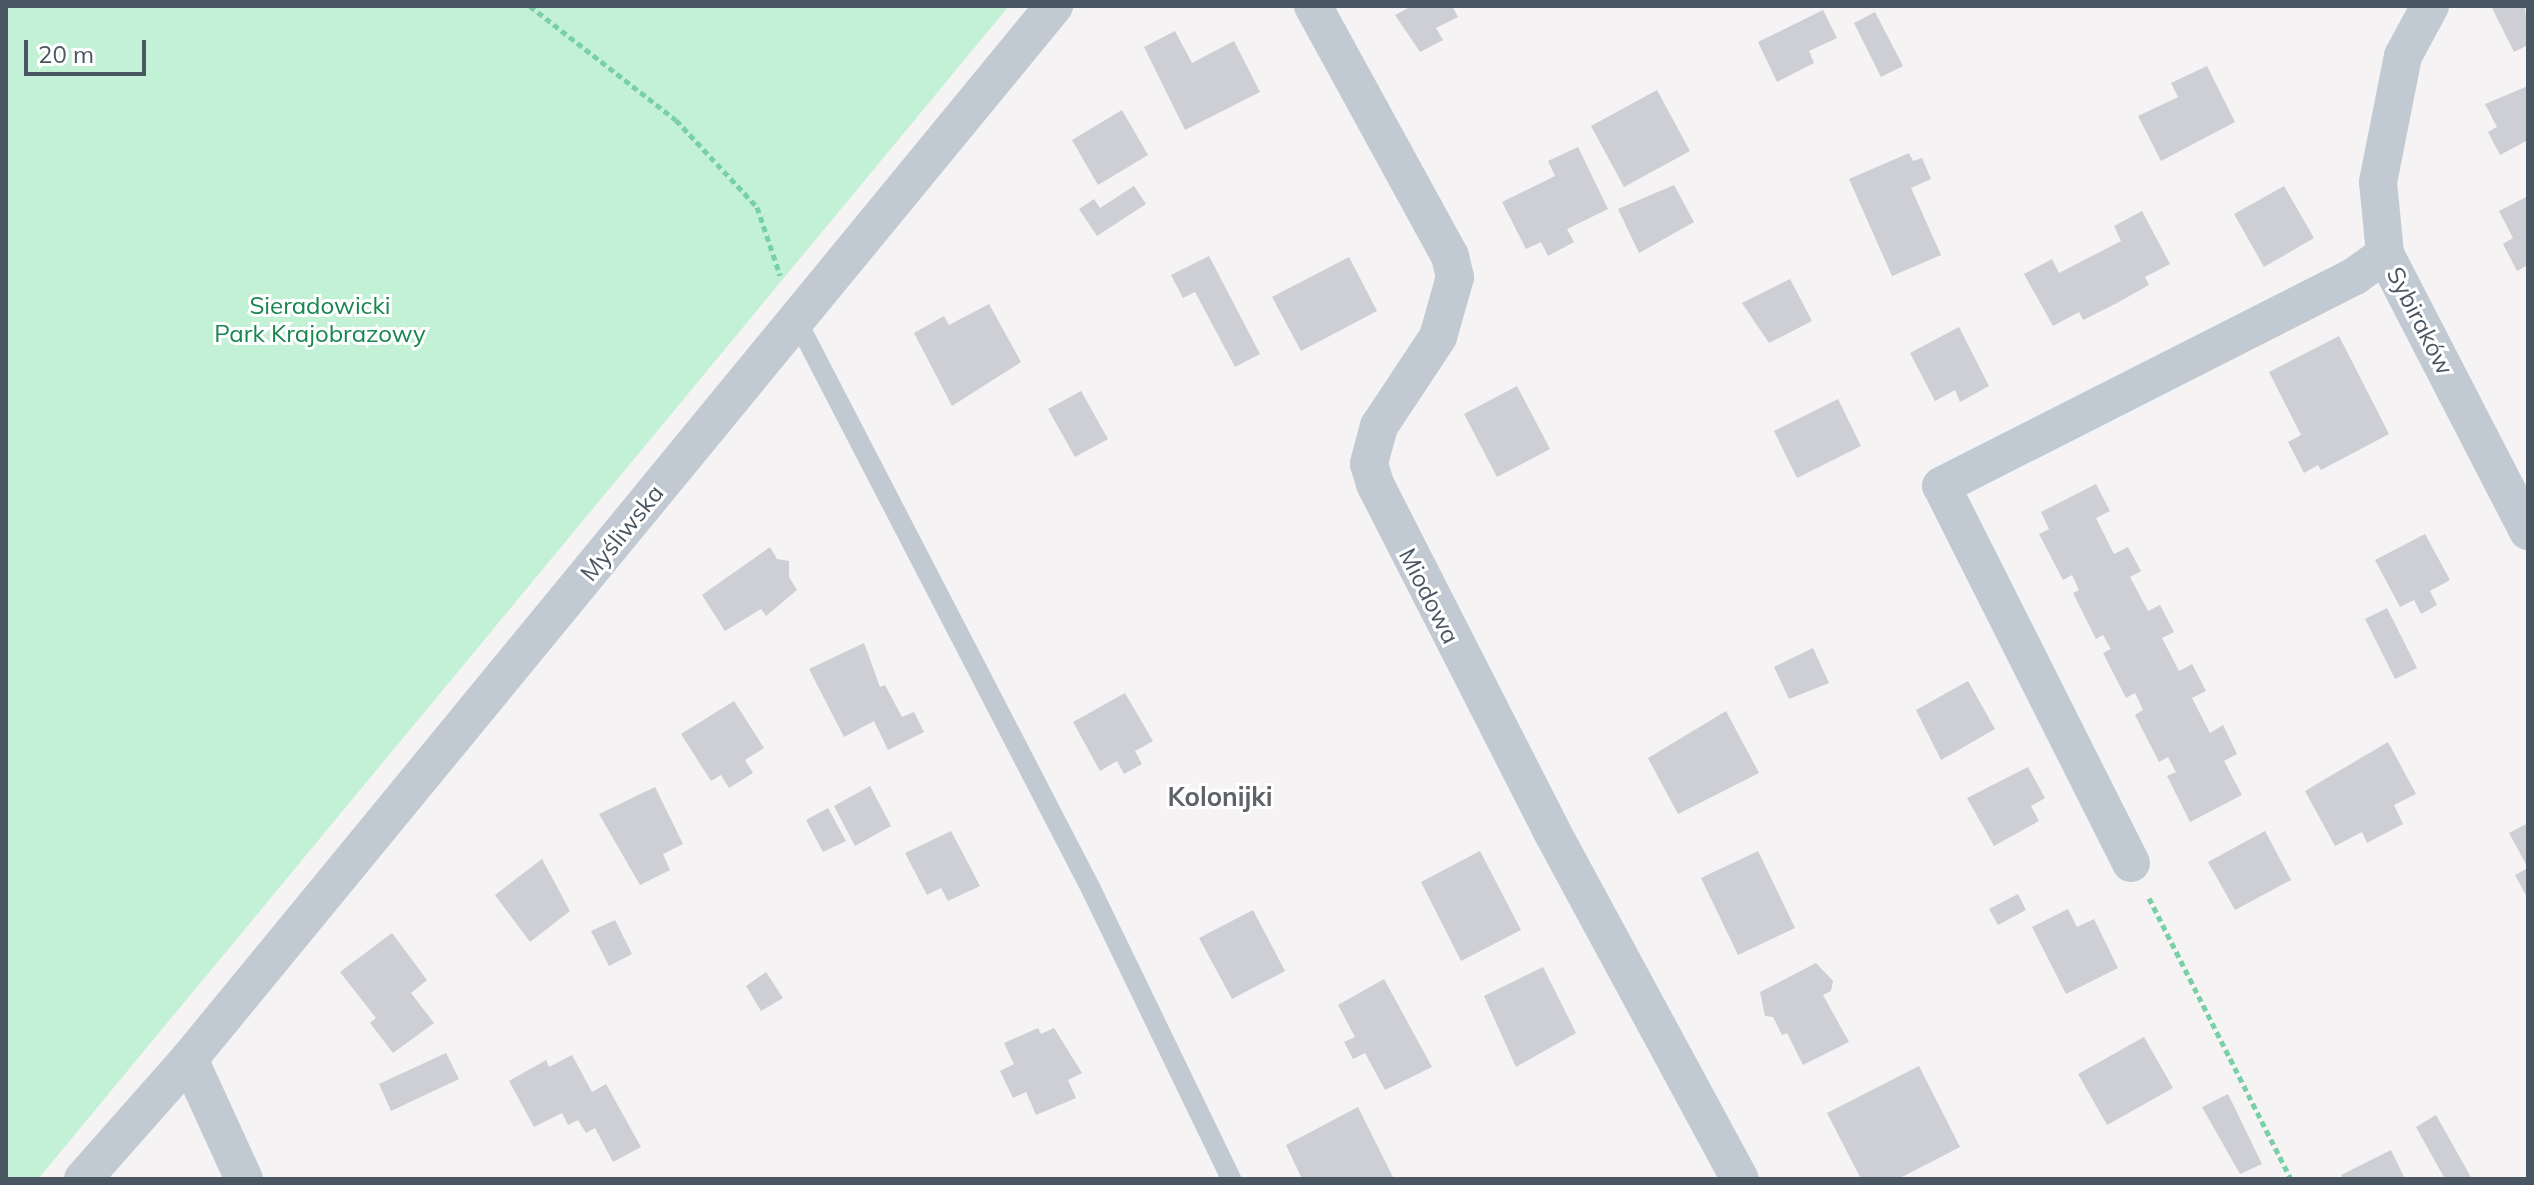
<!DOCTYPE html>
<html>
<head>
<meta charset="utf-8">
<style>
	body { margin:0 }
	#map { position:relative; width:2534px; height:1185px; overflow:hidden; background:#f5f3f3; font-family:Mulish,sans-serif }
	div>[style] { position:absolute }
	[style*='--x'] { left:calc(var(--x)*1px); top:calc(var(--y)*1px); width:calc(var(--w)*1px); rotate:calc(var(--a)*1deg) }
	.green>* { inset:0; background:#c3f1d5 }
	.building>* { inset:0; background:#cdcfd5 }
	.path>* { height:5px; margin-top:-2.5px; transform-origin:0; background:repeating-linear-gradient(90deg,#7ad0a6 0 6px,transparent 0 10px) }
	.service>* { height:20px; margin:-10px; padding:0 10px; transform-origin:10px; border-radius:10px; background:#c1cad2 }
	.minor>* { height:38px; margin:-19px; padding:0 19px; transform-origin:19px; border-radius:19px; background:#c1cad2 }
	span { translate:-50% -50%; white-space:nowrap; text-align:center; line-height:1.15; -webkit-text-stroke:6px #fff; paint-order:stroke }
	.park-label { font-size:24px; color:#17864f }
	.street-label { font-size:24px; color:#4a5661 }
	.neighbourhood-label { font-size:26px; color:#5f6368; font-weight:700 }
	.frame { position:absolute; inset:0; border:8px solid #4a5661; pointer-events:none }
	.scale { position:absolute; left:24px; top:40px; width:122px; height:36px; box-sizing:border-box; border:4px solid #4a5661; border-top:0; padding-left:10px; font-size:24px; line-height:28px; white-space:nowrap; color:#4a5661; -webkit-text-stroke:6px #fff; paint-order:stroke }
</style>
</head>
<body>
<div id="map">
	<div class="green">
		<i style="clip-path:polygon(6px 6px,1009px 6px,38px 1179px,6px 1179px)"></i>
	</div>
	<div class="building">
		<i style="clip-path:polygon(1412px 6px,1452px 6px,1458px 17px,1436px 28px,1443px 40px,1420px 52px,1395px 15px)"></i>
		<i style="clip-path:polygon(2491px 6px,2525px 6px,2528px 45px,2514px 52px)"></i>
		<i style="clip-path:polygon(1823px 10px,1837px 38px,1809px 51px,1814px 63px,1777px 82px,1758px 42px)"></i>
		<i style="clip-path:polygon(1875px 12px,1903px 66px,1881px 77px,1854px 23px)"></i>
		<i style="clip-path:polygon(1175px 31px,1192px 63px,1234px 41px,1260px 92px,1185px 130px,1144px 47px)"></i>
		<i style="clip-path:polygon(2207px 66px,2235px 122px,2161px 161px,2138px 116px,2178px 97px,2171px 83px)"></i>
		<i style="clip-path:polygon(2528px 86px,2528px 140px,2500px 155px,2488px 132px,2497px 127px,2485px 104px)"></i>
		<i style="clip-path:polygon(1657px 90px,1690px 151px,1624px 187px,1591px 126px)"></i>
		<i style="clip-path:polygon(1122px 110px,1148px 155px,1098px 185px,1072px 140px)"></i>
		<i style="clip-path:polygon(1578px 147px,1608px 209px,1567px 229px,1574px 242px,1548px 256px,1541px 242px,1526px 249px,1502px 202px,1555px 176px,1548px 161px)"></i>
		<i style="clip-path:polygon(1909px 153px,1913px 161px,1922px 158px,1931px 179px,1911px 188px,1941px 255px,1892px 276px,1849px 179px)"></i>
		<i style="clip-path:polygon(1674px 185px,1694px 222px,1639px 253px,1618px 209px)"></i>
		<i style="clip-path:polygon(1134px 186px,1146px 204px,1097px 236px,1079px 209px,1094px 199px,1100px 208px)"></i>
		<i style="clip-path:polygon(2284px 186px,2314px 238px,2264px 267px,2234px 214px)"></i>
		<i style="clip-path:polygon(2528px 196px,2528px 265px,2517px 271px,2503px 244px,2513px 238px,2499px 211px)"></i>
		<i style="clip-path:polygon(2142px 211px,2170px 264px,2145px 277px,2149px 285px,2117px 303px,2083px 320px,2079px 312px,2053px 326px,2024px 274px,2052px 259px,2059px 273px,2121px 241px,2114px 226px)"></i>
		<i style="clip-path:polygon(1209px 256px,1260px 354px,1235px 367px,1195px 292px,1183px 298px,1171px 275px)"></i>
		<i style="clip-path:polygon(1349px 257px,1377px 311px,1301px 351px,1272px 297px)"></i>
		<i style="clip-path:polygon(1790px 279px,1812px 321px,1769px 343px,1742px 303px)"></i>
		<i style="clip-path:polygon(989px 304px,1021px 362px,952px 406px,914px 333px,944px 316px,949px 325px)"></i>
		<i style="clip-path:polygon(1959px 327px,1989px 386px,1960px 402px,1955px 390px,1935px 401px,1910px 353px)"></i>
		<i style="clip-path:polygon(2339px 336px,2389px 434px,2321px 470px,2318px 465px,2304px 473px,2288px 442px,2301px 435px,2269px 372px)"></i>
		<i style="clip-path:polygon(1517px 386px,1550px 449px,1497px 477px,1464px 414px)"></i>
		<i style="clip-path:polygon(1081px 391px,1108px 439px,1075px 457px,1048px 409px)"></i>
		<i style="clip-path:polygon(1838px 399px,1861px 446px,1797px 478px,1774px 431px)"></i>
		<i style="clip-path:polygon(2096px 484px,2110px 511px,2096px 518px,2114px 554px,2128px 547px,2141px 571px,2130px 577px,2148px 611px,2160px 605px,2174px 632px,2162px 638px,2179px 671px,2192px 664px,2206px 691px,2192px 698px,2210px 733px,2223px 725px,2237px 754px,2224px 761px,2242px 795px,2190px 822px,2167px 776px,2176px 772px,2168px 757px,2159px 762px,2135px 715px,2143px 710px,2135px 693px,2126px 698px,2103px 653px,2111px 649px,2103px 635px,2096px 639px,2073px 593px,2079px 590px,2072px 575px,2063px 580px,2039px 534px,2049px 529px,2041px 512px)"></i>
		<i style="clip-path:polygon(2425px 534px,2450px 580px,2430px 591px,2437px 605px,2421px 614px,2414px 600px,2400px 607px,2375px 560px)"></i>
		<i style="clip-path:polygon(770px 547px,777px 559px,789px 561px,789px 577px,797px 590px,766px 616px,761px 609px,725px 631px,702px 595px)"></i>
		<i style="clip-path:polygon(2387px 608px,2417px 668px,2395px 679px,2365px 619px)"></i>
		<i style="clip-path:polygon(864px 643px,880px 687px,885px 685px,902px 717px,914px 712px,924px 732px,888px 750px,874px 721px,844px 737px,809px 669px)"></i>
		<i style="clip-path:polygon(1813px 648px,1829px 683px,1789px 699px,1774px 667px)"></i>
		<i style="clip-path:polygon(1968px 681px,1995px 729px,1941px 760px,1916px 710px)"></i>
		<i style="clip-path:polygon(1125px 693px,1153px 741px,1135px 751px,1142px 764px,1124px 774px,1117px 761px,1100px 771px,1073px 722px)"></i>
		<i style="clip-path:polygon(734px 701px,764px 748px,745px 760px,753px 773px,729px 788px,721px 775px,711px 781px,681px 734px)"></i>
		<i style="clip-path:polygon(1726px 711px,1759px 773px,1678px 814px,1648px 758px)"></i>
		<i style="clip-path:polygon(2388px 742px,2416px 794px,2394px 805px,2403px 824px,2367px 843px,2362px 832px,2335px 846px,2305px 791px)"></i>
		<i style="clip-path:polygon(2028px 767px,2045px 798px,2031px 806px,2039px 821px,1994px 846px,1967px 798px)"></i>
		<i style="clip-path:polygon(870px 786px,891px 826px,855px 846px,834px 806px)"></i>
		<i style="clip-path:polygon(655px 787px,683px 844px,663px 854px,670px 870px,640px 885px,599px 814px)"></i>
		<i style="clip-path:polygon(828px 808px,846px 841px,823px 852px,806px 820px)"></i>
		<i style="clip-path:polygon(2528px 823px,2528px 868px,2509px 833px)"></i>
		<i style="clip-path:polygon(951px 831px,980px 886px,948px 901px,941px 888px,927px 895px,905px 853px)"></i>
		<i style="clip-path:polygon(2265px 831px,2291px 880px,2235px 910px,2208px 862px)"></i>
		<i style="clip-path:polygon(1480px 851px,1521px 930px,1461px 961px,1421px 882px)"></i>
		<i style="clip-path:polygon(1758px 851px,1795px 928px,1738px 955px,1701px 878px)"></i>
		<i style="clip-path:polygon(542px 859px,570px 911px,530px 942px,495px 895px)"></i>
		<i style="clip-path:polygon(2528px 868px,2528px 899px,2515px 875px)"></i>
		<i style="clip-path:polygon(2018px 894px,2026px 910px,1998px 925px,1989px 909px)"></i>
		<i style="clip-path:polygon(2068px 909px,2077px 927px,2094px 919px,2118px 968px,2066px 994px,2032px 927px)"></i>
		<i style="clip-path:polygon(1253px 910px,1285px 971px,1232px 999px,1199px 938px)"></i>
		<i style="clip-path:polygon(615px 920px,632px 954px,609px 966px,591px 931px)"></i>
		<i style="clip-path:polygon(392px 933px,427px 980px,411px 993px,434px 1023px,393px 1053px,370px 1023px,376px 1018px,340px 972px)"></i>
		<i style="clip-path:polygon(1816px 963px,1833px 981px,1831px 991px,1823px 995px,1849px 1042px,1803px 1065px,1787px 1033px,1782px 1035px,1773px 1017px,1765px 1016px,1760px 992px)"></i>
		<i style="clip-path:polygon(1543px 967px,1576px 1033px,1516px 1067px,1484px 996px)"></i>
		<i style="clip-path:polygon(766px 972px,783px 998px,761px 1011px,746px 986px)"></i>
		<i style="clip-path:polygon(1384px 979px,1432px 1067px,1385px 1090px,1365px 1053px,1353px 1059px,1344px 1042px,1355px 1037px,1338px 1005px)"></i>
		<i style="clip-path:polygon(1038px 1028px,1041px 1034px,1054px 1028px,1082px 1073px,1068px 1080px,1076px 1098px,1036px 1115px,1026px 1092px,1013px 1098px,1000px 1071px,1014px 1064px,1004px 1043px)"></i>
		<i style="clip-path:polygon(2144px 1037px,2173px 1088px,2107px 1125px,2078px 1074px)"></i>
		<i style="clip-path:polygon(446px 1053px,459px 1079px,391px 1111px,379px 1084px)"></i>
		<i style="clip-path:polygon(572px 1055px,592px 1092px,606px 1084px,641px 1147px,613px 1162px,595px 1128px,586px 1133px,578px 1120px,568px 1125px,562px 1113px,534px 1127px,509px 1081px,546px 1060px,549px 1067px)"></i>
		<i style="clip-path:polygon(1919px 1066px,1960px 1147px,1898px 1179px,1861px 1179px,1827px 1113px)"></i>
		<i style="clip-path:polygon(2228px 1094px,2262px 1164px,2240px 1174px,2202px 1107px)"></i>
		<i style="clip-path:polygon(1358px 1107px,1394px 1179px,1302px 1179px,1286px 1145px)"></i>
		<i style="clip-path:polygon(2436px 1115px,2472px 1179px,2445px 1179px,2416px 1127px)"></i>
		<i style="clip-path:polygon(2391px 1150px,2405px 1179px,2343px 1179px,2341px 1175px)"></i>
	</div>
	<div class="path">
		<i style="--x:530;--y:6;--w:185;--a:38"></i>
		<i style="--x:676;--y:120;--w:119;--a:47"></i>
		<i style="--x:757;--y:207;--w:72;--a:71.3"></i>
		<i style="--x:2149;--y:898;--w:315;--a:63.2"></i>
	</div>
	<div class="service">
		<i style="--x:797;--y:321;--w:640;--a:62.63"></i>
		<i style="--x:1091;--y:889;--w:322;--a:64.2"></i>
	</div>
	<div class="minor">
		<i style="--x:1313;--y:6;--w:285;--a:61.3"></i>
		<i style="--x:1450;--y:256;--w:22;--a:77"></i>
		<i style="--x:1455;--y:277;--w:62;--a:105.8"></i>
		<i style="--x:1438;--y:337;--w:107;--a:123.5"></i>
		<i style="--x:1379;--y:426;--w:39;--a:105"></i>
		<i style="--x:1369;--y:464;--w:21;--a:73"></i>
		<i style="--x:1375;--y:484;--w:386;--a:63"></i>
		<i style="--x:1550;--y:828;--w:399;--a:61.6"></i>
		<i style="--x:2430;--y:6;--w:57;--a:118.4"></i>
		<i style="--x:2403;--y:56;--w:128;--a:101.2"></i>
		<i style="--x:2378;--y:182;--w:72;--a:84.4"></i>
		<i style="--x:2385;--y:254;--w:312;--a:62.7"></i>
		<i style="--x:2131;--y:863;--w:422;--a:-116.7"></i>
		<i style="--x:1941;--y:486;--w:464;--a:-26.9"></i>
		<i style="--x:2355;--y:276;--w:37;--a:-36"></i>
		<i style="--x:189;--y:1059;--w:132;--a:65.4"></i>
		<i style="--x:83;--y:1179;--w:160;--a:-48.5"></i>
		<i style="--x:189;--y:1059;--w:1363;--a:-50.6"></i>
	</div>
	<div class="park-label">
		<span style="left:320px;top:320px">Sieradowicki<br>Park Krajobrazowy</span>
	</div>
	<div class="street-label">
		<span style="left:2420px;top:321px;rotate:63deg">Sybiraków</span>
		<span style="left:622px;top:533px;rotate:-51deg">Myśliwska</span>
		<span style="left:1429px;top:596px;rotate:63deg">Miodowa</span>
	</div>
	<div class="neighbourhood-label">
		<span style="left:1220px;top:797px">Kolonijki</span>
	</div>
	<div class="frame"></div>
	<div class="scale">20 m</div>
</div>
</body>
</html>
